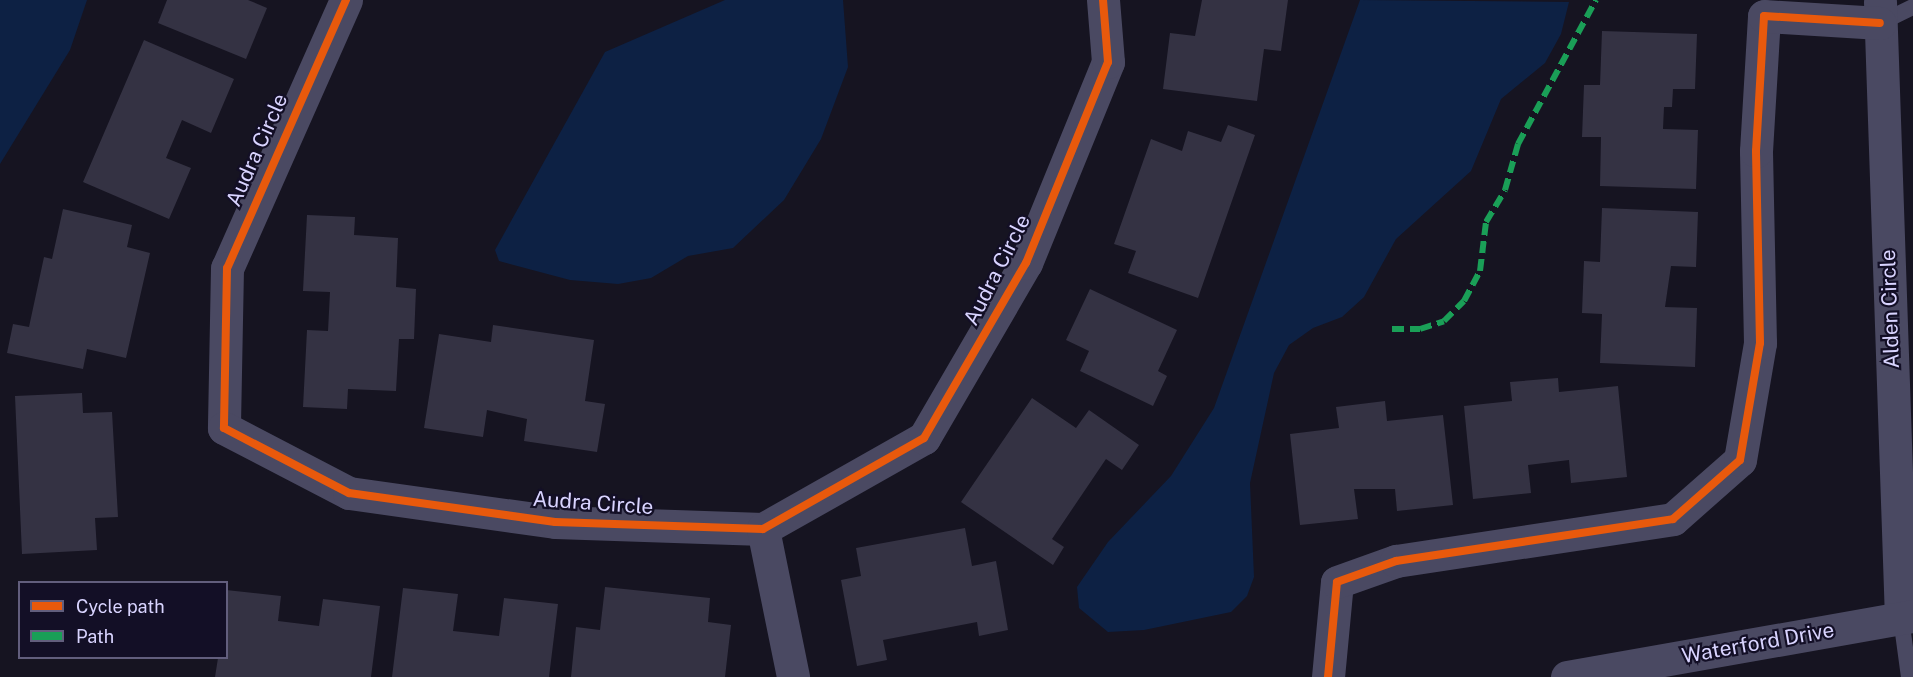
<!DOCTYPE html>
<html>
<head>
<meta charset="utf-8">
<style>
	body { margin:0 }
	#map { position:relative; width:1913px; height:677px; overflow:hidden; background:#161421; font-family:"Public Sans",sans-serif }
	div>[style] { position:absolute }
	[style*='--x'] { left:calc(var(--x)*1px); top:calc(var(--y)*1px); width:calc(var(--w)*1px); rotate:calc(var(--a)*1deg) }
	.water>* { inset:0; background:#0d2144 }
	.building>* { inset:0; background:#343243 }
	.lane>* { height:16px; margin:-8px; padding:0 8px; transform-origin:8px; border-radius:8px; background:#4a4962 }
	.street>* { height:33px; margin:-16.5px; padding:0 16.5px; transform-origin:16.5px; border-radius:16.5px; background:#4a4962 }
	.quiet>* { height:6px; margin-top:-3px; transform-origin:0; background:repeating-linear-gradient(90deg,#1a9f57 0 12px,transparent 0 18px) }
	.cycleway>* { height:8px; margin:-4px; padding:0 4px; transform-origin:4px; border-radius:4px; background:#e8590c }
	span { translate:-50% -50%; white-space:nowrap; text-align:center; line-height:1.15; -webkit-text-stroke:4.5px #130f26; paint-order:stroke }
	.street-label { font-size:21px; color:#d9d4ff }
	.legend { position:absolute; left:18px; top:581px; width:210px; height:78px; box-sizing:border-box; background:#130f26; border:2px solid #625e7d; margin:0; padding:8px 10px; list-style:none; font-size:18px; color:#d9d4ff }
	.legend li { display:flex; align-items:center; gap:12px; height:30px }
	.legend b { width:30px; border:2px solid #625e7d }
</style>
</head>
<body>
<div id="map">
	<div class="water">
		<i style="clip-path:polygon(0 0,87px 0,70px 50px,0 164px)"></i>
		<i style="clip-path:polygon(725px 0,843px 0,848px 67px,821px 139px,784px 200px,733px 248px,688px 256px,651px 278px,618px 284px,570px 280px,499px 261px,495px 250px,605px 52px)"></i>
		<i style="clip-path:polygon(1360px 0,1569px 2px,1561px 34px,1545px 63px,1501px 99px,1471px 171px,1396px 239px,1364px 297px,1342px 317px,1313px 328px,1289px 345px,1274px 373px,1250px 483px,1254px 577px,1247px 596px,1231px 612px,1144px 630px,1108px 632px,1079px 608px,1077px 587px,1108px 542px,1171px 476px,1214px 408px)"></i>
	</div>
	<div class="building">
		<i style="clip-path:polygon(167px 0,248px 0,267px 8px,246px 59px,158px 23px)"></i>
		<i style="clip-path:polygon(1202px 0,1288px 0,1281px 51px,1264px 49px,1257px 101px,1163px 89px,1170px 33px,1195px 36px)"></i>
		<i style="clip-path:polygon(1602px 31px,1697px 34px,1695px 89px,1673px 89px,1672px 107px,1664px 107px,1663px 129px,1698px 130px,1696px 189px,1600px 186px,1601px 137px,1582px 137px,1584px 85px,1600px 85px)"></i>
		<i style="clip-path:polygon(144px 40px,234px 79px,211px 133px,182px 120px,166px 158px,191px 168px,169px 219px,83px 182px)"></i>
		<i style="clip-path:polygon(1228px 125px,1255px 135px,1198px 298px,1128px 273px,1136px 251px,1114px 244px,1151px 139px,1182px 151px,1188px 131px,1221px 142px)"></i>
		<i style="clip-path:polygon(1602px 208px,1698px 212px,1696px 267px,1671px 266px,1665px 307px,1697px 308px,1695px 367px,1600px 363px,1602px 314px,1582px 313px,1584px 261px,1600px 262px)"></i>
		<i style="clip-path:polygon(63px 209px,132px 225px,127px 247px,150px 253px,126px 358px,87px 349px,83px 369px,7px 353px,13px 324px,29px 327px,44px 257px,52px 259px)"></i>
		<i style="clip-path:polygon(307px 215px,355px 217px,354px 235px,398px 238px,396px 287px,416px 289px,414px 339px,399px 339px,396px 391px,348px 389px,347px 409px,303px 407px,307px 330px,328px 331px,330px 292px,303px 291px)"></i>
		<i style="clip-path:polygon(1090px 289px,1177px 330px,1158px 371px,1167px 376px,1153px 406px,1080px 371px,1089px 351px,1066px 340px)"></i>
		<i style="clip-path:polygon(493px 325px,594px 340px,585px 401px,605px 404px,597px 452px,524px 441px,527px 419px,487px 410px,483px 437px,424px 428px,439px 334px,491px 342px)"></i>
		<i style="clip-path:polygon(1558px 378px,1559px 392px,1618px 386px,1627px 477px,1571px 483px,1569px 460px,1528px 465px,1531px 493px,1473px 499px,1464px 406px,1512px 401px,1510px 382px)"></i>
		<i style="clip-path:polygon(82px 393px,83px 413px,112px 412px,118px 517px,95px 518px,97px 550px,22px 554px,15px 396px)"></i>
		<i style="clip-path:polygon(1032px 398px,1076px 428px,1089px 410px,1139px 445px,1122px 470px,1106px 459px,1052px 539px,1064px 547px,1053px 565px,961px 502px)"></i>
		<i style="clip-path:polygon(1385px 401px,1387px 421px,1443px 415px,1453px 505px,1397px 511px,1395px 489px,1354px 489px,1358px 519px,1300px 525px,1290px 434px,1339px 428px,1336px 407px)"></i>
		<i style="clip-path:polygon(965px 528px,972px 566px,996px 561px,1008px 630px,979px 636px,977px 622px,883px 640px,887px 660px,857px 666px,841px 580px,861px 576px,856px 548px)"></i>
		<i style="clip-path:polygon(605px 587px,710px 598px,708px 622px,731px 625px,725px 677px,571px 677px,576px 627px,600px 630px)"></i>
		<i style="clip-path:polygon(403px 588px,458px 594px,453px 631px,499px 636px,504px 598px,558px 604px,549px 677px,392px 677px)"></i>
		<i style="clip-path:polygon(226px 590px,281px 596px,278px 621px,319px 626px,323px 599px,380px 606px,371px 677px,215px 677px,218px 658px,226px 658px)"></i>
	</div>
	<div class="lane">
		<i style="--x:1880;--y:23;--w:37;--a:-26"></i>
		<i style="--x:1901;--y:618;--w:60;--a:82.3"></i>
	</div>
	<div class="street">
		<i style="--x:346;--y:0;--w:293;--a:113.9"></i>
		<i style="--x:227;--y:268;--w:160;--a:91.1"></i>
		<i style="--x:224;--y:428;--w:141;--a:27.5"></i>
		<i style="--x:349;--y:493;--w:208;--a:8"></i>
		<i style="--x:555;--y:522;--w:208;--a:1.9"></i>
		<i style="--x:763;--y:529;--w:185;--a:-29.5"></i>
		<i style="--x:924;--y:438;--w:203;--a:-59.8"></i>
		<i style="--x:1026;--y:263;--w:217;--a:-67.8"></i>
		<i style="--x:1108;--y:62;--w:62;--a:-94.6"></i>
		<i style="--x:1880;--y:2;--w:616;--a:88.05"></i>
		<i style="--x:763;--y:529;--w:151;--a:78.5"></i>
		<i style="--x:1328;--y:677;--w:95;--a:-84.6"></i>
		<i style="--x:1337;--y:582;--w:63;--a:-19.6"></i>
		<i style="--x:1396;--y:561;--w:280;--a:-8.6"></i>
		<i style="--x:1673;--y:519;--w:89;--a:-41.4"></i>
		<i style="--x:1740;--y:460;--w:119;--a:-80.3"></i>
		<i style="--x:1760;--y:343;--w:192;--a:-91.2"></i>
		<i style="--x:1756;--y:151;--w:135;--a:-86.6"></i>
		<i style="--x:1764;--y:16;--w:116;--a:3.5"></i>
		<i style="--x:1567;--y:677;--w:351;--a:-10"></i>
	</div>
	<div class="quiet">
		<i style="--x:1392;--y:329;--w:28;--a:0"></i>
		<i style="--x:1420;--y:329;--w:25;--a:-18"></i>
		<i style="--x:1444;--y:321;--w:28;--a:-45"></i>
		<i style="--x:1464;--y:301;--w:34;--a:-62"></i>
		<i style="--x:1480;--y:271;--w:49;--a:-83"></i>
		<i style="--x:1486;--y:222;--w:37;--a:-59"></i>
		<i style="--x:1505;--y:190;--w:48;--a:-74.2"></i>
		<i style="--x:1518;--y:144;--w:164;--a:-61.6"></i>
	</div>
	<div class="cycleway">
		<i style="--x:346;--y:0;--w:293;--a:113.9"></i>
		<i style="--x:227;--y:268;--w:160;--a:91.1"></i>
		<i style="--x:224;--y:428;--w:141;--a:27.5"></i>
		<i style="--x:349;--y:493;--w:208;--a:8"></i>
		<i style="--x:555;--y:522;--w:208;--a:1.9"></i>
		<i style="--x:763;--y:529;--w:185;--a:-29.5"></i>
		<i style="--x:924;--y:438;--w:203;--a:-59.8"></i>
		<i style="--x:1026;--y:263;--w:217;--a:-67.8"></i>
		<i style="--x:1108;--y:62;--w:62;--a:-94.6"></i>
		<i style="--x:1328;--y:677;--w:95;--a:-84.6"></i>
		<i style="--x:1337;--y:582;--w:63;--a:-19.6"></i>
		<i style="--x:1396;--y:561;--w:280;--a:-8.6"></i>
		<i style="--x:1673;--y:519;--w:89;--a:-41.4"></i>
		<i style="--x:1740;--y:460;--w:119;--a:-80.3"></i>
		<i style="--x:1760;--y:343;--w:192;--a:-91.2"></i>
		<i style="--x:1756;--y:151;--w:135;--a:-86.6"></i>
		<i style="--x:1764;--y:16;--w:116;--a:3.5"></i>
	</div>
	<div class="street-label">
		<span style="left:257px;top:150px;rotate:-66deg">Audra Circle</span>
		<span style="left:997px;top:270px;rotate:-63deg">Audra Circle</span>
		<span style="left:1890px;top:309px;rotate:-92deg">Alden Circle</span>
		<span style="left:593px;top:503px;rotate:4deg">Audra Circle</span>
		<span style="left:1758px;top:643px;rotate:-10deg">Waterford Drive</span>
	</div>
	<ul class="legend">
	<li><b style="height:8px;background:#e8590c"></b>Cycle path</li>
	<li><b style="height:8px;background:#1a9f57"></b>Path</li>
	</ul>
</div>
</body>
</html>
